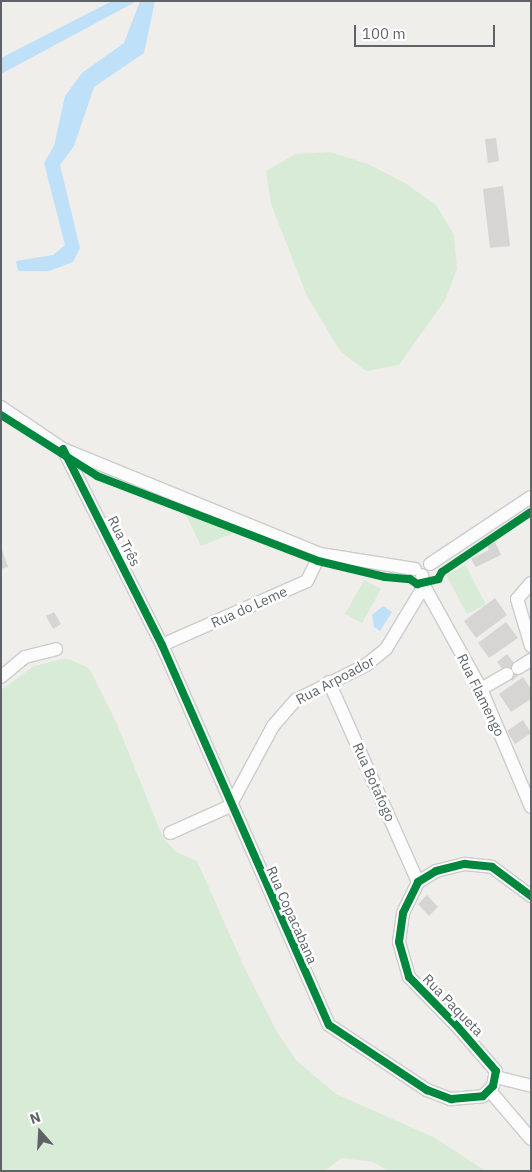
<!DOCTYPE html>
<html>
<head>
<meta charset="utf-8">
<style>
	body { margin:0 }
	#map { position:relative; width:532px; height:1172px; overflow:hidden; background:#efeeea; font-family:"IBM Plex Sans",sans-serif }
	div>[style] { position:absolute }
	[style*='--x'] { left:calc(var(--x)*1px); top:calc(var(--y)*1px); width:calc(var(--w)*1px); rotate:calc(var(--a)*1deg) }
	.green>* { inset:0; background:#d8ebd6 }
	.water>* { inset:0; background:#bfe0f9 }
	.building>* { inset:0; background:#d6d5d3 }
	.roads { filter:drop-shadow(1px 0 #cbcccc) drop-shadow(-1px 0 #cbcccc) drop-shadow(0 1px #cbcccc) drop-shadow(0 -1px #cbcccc) }
	.minor>* { height:12px; margin:-6px; padding:0 6px; transform-origin:6px; border-radius:6px; background:#fdfcfc }
	.cycleway>* { height:8px; margin:-4px; padding:0 4px; transform-origin:4px; border-radius:4px; background:#00873e }
	span { translate:-50% -50%; white-space:nowrap; text-align:center; line-height:1.15; -webkit-text-stroke:5px #fff; paint-order:stroke }
	.street-label { font-size:14px; color:#5f6368 }
	.frame { position:absolute; inset:0; border:2px solid #5f6368; pointer-events:none }
	.north { position:absolute; left:15px; top:1107px; width:50px; height:50px; -webkit-text-stroke:4px #fff; paint-order:stroke; rotate:341deg; font-size:14px; font-weight:700; line-height:20px; text-align:center; color:#5f6368 }
	.north::after { content:''; display:block; margin:auto; width:18px; height:22px; background:#5f6368; clip-path:polygon(50% 0,100% 100%,50% 72%,0 100%) }
	.scale { position:absolute; left:354px; top:25px; width:141px; height:22px; box-sizing:border-box; border:2px solid #5f6368; border-top:0; padding-left:6px; font-size:15px; line-height:18px; white-space:nowrap; color:#5f6368; -webkit-text-stroke:4px #fff; paint-order:stroke }
</style>
</head>
<body>
<div id="map">
	<div class="green">
		<i style="clip-path:polygon(330px 152px,368px 164px,405px 183px,436px 205px,454px 235px,457px 269px,445px 300px,399px 365px,366px 371px,340px 351px,307px 296px,271px 204px,266px 171px,296px 154px)"></i>
		<i style="clip-path:polygon(184px 511px,241px 530px,201px 546px)"></i>
		<i style="clip-path:polygon(465px 565px,486px 604px,467px 614px,446px 575px)"></i>
		<i style="clip-path:polygon(364px 580px,381px 589px,362px 623px,345px 614px)"></i>
		<i style="clip-path:polygon(66px 658px,89px 668px,117px 724px,163px 838px,176px 852px,197px 861px,245px 969px,277px 1032px,296px 1060px,336px 1094px,435px 1138px,486px 1171px,389px 1171px,373px 1162px,342px 1158px,324px 1171px,1px 1171px,1px 690px,34px 666px)"></i>
	</div>
	<div class="water">
		<i style="clip-path:polygon(112px 1px,137px 1px,1px 74px,1px 58px)"></i>
		<i style="clip-path:polygon(140px 1px,155px 1px,144px 53px,94px 87px,74px 146px,60px 165px,80px 248px,73px 262px,49px 271px,18px 271px,16px 261px,53px 255px,65px 245px,44px 163px,54px 146px,65px 96px,82px 73px,124px 43px)"></i>
		<i style="clip-path:polygon(383px 606px,392px 612px,380px 631px,374px 627px,372px 615px)"></i>
	</div>
	<div class="building">
		<i style="clip-path:polygon(496px 138px,499px 161px,488px 163px,485px 139px)"></i>
		<i style="clip-path:polygon(503px 186px,510px 246px,490px 248px,483px 189px)"></i>
		<i style="clip-path:polygon(495px 542px,501px 555px,476px 567px,471px 559px,489px 550px,487px 546px)"></i>
		<i style="clip-path:polygon(1px 547px,8px 567px,1px 569px)"></i>
		<i style="clip-path:polygon(495px 598px,507px 615px,476px 638px,464px 621px)"></i>
		<i style="clip-path:polygon(54px 612px,61px 624px,53px 629px,46px 616px)"></i>
		<i style="clip-path:polygon(506px 622px,518px 638px,489px 658px,478px 643px)"></i>
		<i style="clip-path:polygon(507px 654px,522px 673px,512px 681px,497px 662px)"></i>
		<i style="clip-path:polygon(523px 677px,531px 689px,531px 699px,511px 712px,499px 694px)"></i>
		<i style="clip-path:polygon(523px 720px,531px 733px,515px 744px,507px 731px)"></i>
		<i style="clip-path:polygon(427px 895px,438px 907px,429px 916px,418px 904px)"></i>
	</div>
	<div class="roads">
		<div class="minor">
			<i style="--x:1;--y:407;--w:75;--a:34.1"></i>
			<i style="--x:63;--y:449;--w:278;--a:22.2"></i>
			<i style="--x:320;--y:554;--w:96;--a:9"></i>
			<i style="--x:63;--y:449;--w:220;--a:63.2"></i>
			<i style="--x:162;--y:645;--w:415;--a:66.3"></i>
			<i style="--x:329;--y:1025;--w:118;--a:33.6"></i>
			<i style="--x:427;--y:1090;--w:26;--a:21"></i>
			<i style="--x:451;--y:1099;--w:32;--a:-5"></i>
			<i style="--x:483;--y:1096;--w:14;--a:-45"></i>
			<i style="--x:493;--y:1086;--w:15;--a:-79"></i>
			<i style="--x:496;--y:1071;--w:61;--a:-131"></i>
			<i style="--x:456;--y:1025;--w:67;--a:-134.4"></i>
			<i style="--x:409;--y:977;--w:36;--a:-106"></i>
			<i style="--x:399;--y:942;--w:29;--a:-82"></i>
			<i style="--x:403;--y:913;--w:34;--a:-64"></i>
			<i style="--x:418;--y:882;--w:21;--a:-31"></i>
			<i style="--x:436;--y:871;--w:30;--a:-14"></i>
			<i style="--x:465;--y:864;--w:27;--a:6"></i>
			<i style="--x:492;--y:867;--w:49;--a:36.6"></i>
			<i style="--x:430;--y:564;--w:121;--a:-33.6"></i>
			<i style="--x:531;--y:583;--w:21;--a:131"></i>
			<i style="--x:517;--y:599;--w:49;--a:73.4"></i>
			<i style="--x:424;--y:586;--w:118;--a:61"></i>
			<i style="--x:481;--y:689;--w:128;--a:67"></i>
			<i style="--x:162;--y:645;--w:158;--a:-23.8"></i>
			<i style="--x:307;--y:581;--w:30;--a:-64"></i>
			<i style="--x:518;--y:668;--w:15;--a:-32"></i>
			<i style="--x:1;--y:677;--w:31;--a:-40"></i>
			<i style="--x:25;--y:657;--w:32;--a:-14"></i>
			<i style="--x:329;--y:682;--w:219;--a:66"></i>
			<i style="--x:481;--y:689;--w:30;--a:-30"></i>
			<i style="--x:170;--y:833;--w:66;--a:-24.2"></i>
			<i style="--x:230;--y:806;--w:91;--a:-61.7"></i>
			<i style="--x:273;--y:726;--w:35;--a:-49"></i>
			<i style="--x:296;--y:700;--w:78;--a:-26.6"></i>
			<i style="--x:366;--y:665;--w:26;--a:-39"></i>
			<i style="--x:386;--y:649;--w:74;--a:-58.9"></i>
			<i style="--x:424;--y:586;--w:11;--a:-100"></i>
			<i style="--x:496;--y:1077;--w:36;--a:14"></i>
			<i style="--x:490;--y:1091;--w:63;--a:49.5"></i>
		</div>
	</div>
	<div class="cycleway">
		<i style="--x:1;--y:415;--w:114;--a:32.4"></i>
		<i style="--x:97;--y:476;--w:237;--a:21"></i>
		<i style="--x:318;--y:561;--w:69;--a:13.4"></i>
		<i style="--x:385;--y:577;--w:25;--a:5"></i>
		<i style="--x:410;--y:579;--w:9;--a:36"></i>
		<i style="--x:417;--y:584;--w:22;--a:-13"></i>
		<i style="--x:438;--y:579;--w:8;--a:-60"></i>
		<i style="--x:442;--y:572;--w:107;--a:-34"></i>
		<i style="--x:63;--y:449;--w:220;--a:63.2"></i>
		<i style="--x:162;--y:645;--w:415;--a:66.3"></i>
		<i style="--x:329;--y:1025;--w:118;--a:33.6"></i>
		<i style="--x:427;--y:1090;--w:26;--a:21"></i>
		<i style="--x:451;--y:1099;--w:32;--a:-5"></i>
		<i style="--x:483;--y:1096;--w:14;--a:-45"></i>
		<i style="--x:493;--y:1086;--w:15;--a:-79"></i>
		<i style="--x:496;--y:1071;--w:61;--a:-131"></i>
		<i style="--x:456;--y:1025;--w:67;--a:-134.4"></i>
		<i style="--x:409;--y:977;--w:36;--a:-106"></i>
		<i style="--x:399;--y:942;--w:29;--a:-82"></i>
		<i style="--x:403;--y:913;--w:34;--a:-64"></i>
		<i style="--x:418;--y:882;--w:21;--a:-31"></i>
		<i style="--x:436;--y:871;--w:30;--a:-14"></i>
		<i style="--x:465;--y:864;--w:27;--a:6"></i>
		<i style="--x:492;--y:867;--w:49;--a:36.6"></i>
	</div>
	<div class="street-label">
		<span style="left:124px;top:541px;rotate:63deg">Rua Três</span>
		<span style="left:249px;top:607px;rotate:-24deg">Rua do Leme</span>
		<span style="left:335px;top:680px;rotate:-28deg">Rua Arpoador</span>
		<span style="left:481px;top:695px;rotate:64deg">Rua Flamengo</span>
		<span style="left:374px;top:782px;rotate:66deg">Rua Botafogo</span>
		<span style="left:292px;top:915px;rotate:66deg">Rua Copacabana</span>
		<span style="left:453px;top:1005px;rotate:46deg">Rua Paqueta</span>
	</div>
	<div class="frame"></div>
	<div class="north">N</div>
	<div class="scale">100 m</div>
</div>
</body>
</html>
